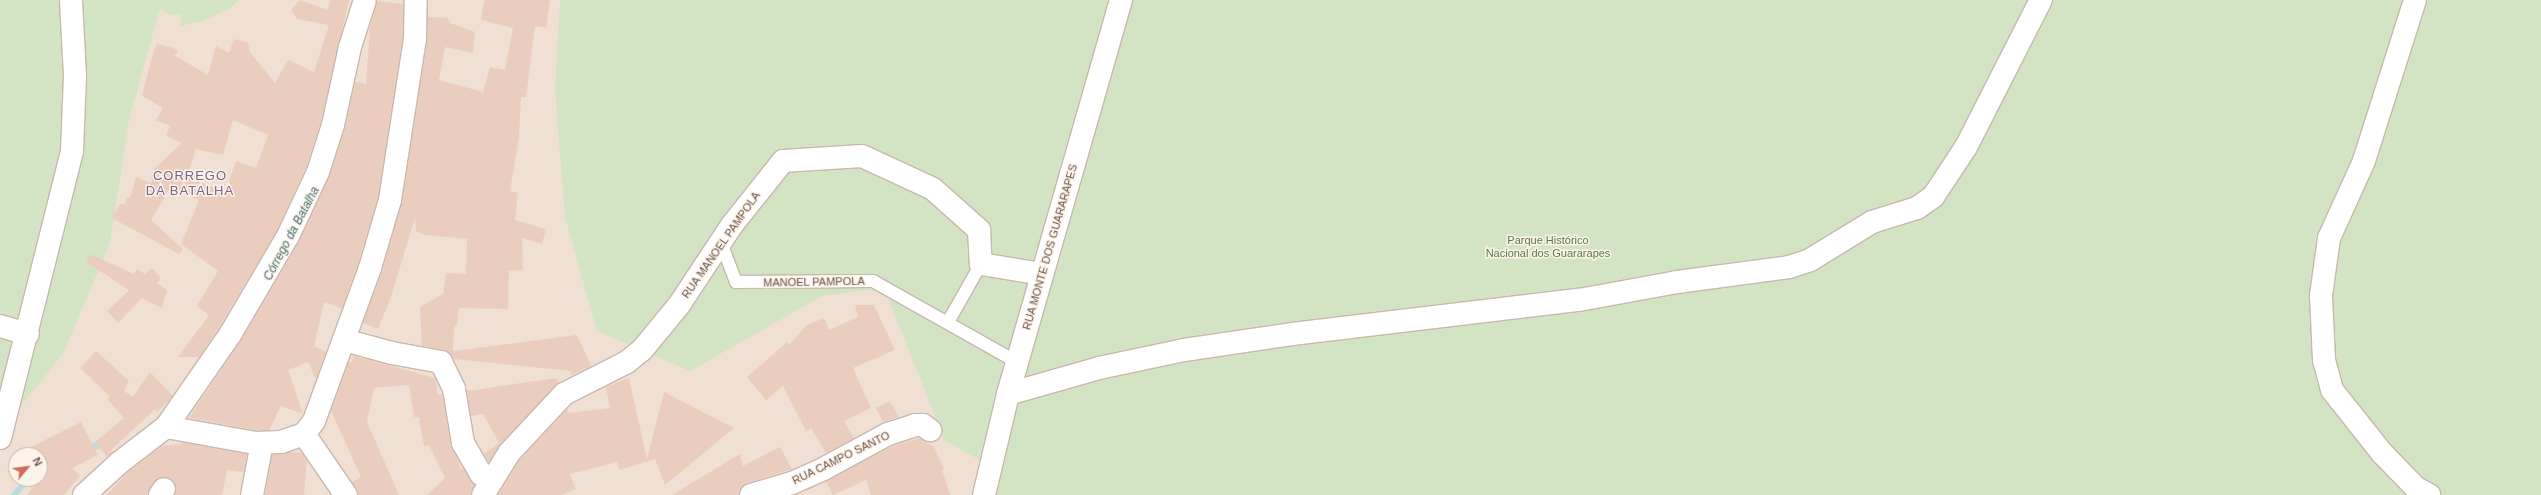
<!DOCTYPE html>
<html>
<head>
<meta charset="utf-8">
<style>
	body { margin:0 }
	#map { position:relative; width:2541px; height:495px; overflow:hidden; background:#f9efe4; font-family:Helvetica,sans-serif }
	div>[style] { position:absolute }
	[style*='--x'] { left:calc(var(--x)*1px); top:calc(var(--y)*1px); width:calc(var(--w)*1px); rotate:calc(var(--a)*1deg) }
	.residential>* { inset:0; background:#efe0d3 }
	.green>* { inset:0; background:#d3e4c4 }
	.stream>* { height:6px; margin:-3px; padding:0 3px; transform-origin:3px; border-radius:3px; background:#bbdddf }
	.building>* { inset:0; background:#eacdbf }
	.roads { filter:drop-shadow(1px 0 #c8b7ac) drop-shadow(-1px 0 #c8b7ac) drop-shadow(0 1px #c8b7ac) drop-shadow(0 -1px #c8b7ac) }
	.lane>* { height:12px; margin:-6px; padding:0 6px; transform-origin:6px; border-radius:6px; background:#fff }
	.street>* { height:22px; margin:-11px; padding:0 11px; transform-origin:11px; border-radius:11px; background:#fff }
	.secondary>* { height:22px; margin:-11px; padding:0 11px; transform-origin:11px; border-radius:11px; background:#fff }
	span { translate:-50% -50%; white-space:nowrap; text-align:center; line-height:1.15; -webkit-text-stroke:3px #fcf3e9; paint-order:stroke }
	.park-label { font-size:11px; color:#5a784a }
	.street-label { font-size:11px; color:#6d564d }
	.water-label { font-size:12px; color:#477377; font-style:italic }
	.quarter-label { font-size:13px; color:#7a658a; letter-spacing:1px }
	.north { position:absolute; left:8px; top:447px; width:40px; height:40px; box-sizing:border-box; background:#fcf3e9; border:1px solid #c3b4ab; border-radius:50%; rotate:61deg; font-size:11px; font-weight:700; line-height:16px; text-align:center; color:#6d564d }
	.north::after { content:''; display:block; margin:auto; width:14px; height:18px; background:#d36b58; clip-path:polygon(50% 0,100% 100%,50% 72%,0 100%) }
</style>
</head>
<body>
<div id="map">
	<div class="residential">
		<i style="clip-path:polygon(evenodd,0 0,1119px 0,979px 495px,0 495px,0 0,16px 455px,40px 455px,40px 479px,16px 479px,16px 455px)"></i>
	</div>
	<div class="green">
		<i style="clip-path:polygon(0 0,239px 0,229px 9px,203px 21px,180px 26px,182px 14px,170px 15px,161px 9px,161px 4px,129px 120px,110px 243px,63px 354px,9px 421px,0 422px)"></i>
		<i style="clip-path:polygon(560px 0,2541px 0,2541px 495px,981px 495px,989px 465px,945px 441px,884px 288px,822px 296px,690px 371px,597px 331px,565px 217px,555px 90px)"></i>
	</div>
	<div class="stream">
		<i style="--x:85;--y:445;--w:21;--a:5"></i>
		<i style="--x:14;--y:495;--w:21;--a:-49"></i>
	</div>
	<div class="building">
		<i style="clip-path:polygon(evenodd,300px 0,328px 10px,330px 0,349px 0,321px 122px,306px 167px,277px 230px,220px 326px,199px 357px,178px 357px,209px 315px,197px 306px,218px 271px,181px 244px,199px 200px,170px 188px,151px 220px,183px 249px,179px 254px,112px 218px,120px 204px,125px 204px,127px 197px,130px 198px,136px 177px,151px 183px,155px 168px,182px 143px,166px 136px,170px 126px,156px 120px,163px 108px,142px 96px,152px 57px,157px 44px,167px 46px,178px 50px,175px 56px,208px 75px,216px 46px,229px 53px,234px 39px,248px 43px,250px 52px,275px 83px,288px 60px,314px 72px,329px 25px,297px 19px,291px 10px,300px 0,233px 120px,268px 135px,256px 168px,236px 161px,225px 193px,187px 176px,196px 149px,223px 155px,233px 120px)"></i>
		<i style="clip-path:polygon(484px 0,550px 0,546px 28px,535px 26px,526px 97px,521px 97px,519px 137px,510px 191px,518px 193px,515px 220px,546px 229px,542px 244px,522px 238px,523px 270px,509px 271px,508px 309px,459px 308px,457px 326px,454px 327px,453px 351px,577px 335px,591px 366px,571px 375px,571px 371px,454px 359px,449px 352px,444px 350px,422px 346px,420px 307px,443px 294px,446px 273px,466px 274px,467px 239px,425px 235px,416px 231px,415px 218px,391px 297px,378px 329px,363px 323px,382px 272px,402px 202px,427px 41px,428px 17px,448px 18px,450px 23px,475px 32px,473px 53px,445px 47px,439px 80px,483px 92px,490px 67px,505px 70px,513px 28px,481px 20px)"></i>
		<i style="clip-path:polygon(377px 1px,403px 4px,403px 38px,378px 197px,358px 264px,342px 308px,324px 302px,314px 346px,326px 352px,316px 379px,308px 362px,288px 370px,303px 414px,281px 406px,269px 430px,256px 430px,189px 418px,242px 339px,299px 242px,329px 177px,345px 129px,355px 82px,366px 84px,370px 27px)"></i>
		<i style="clip-path:polygon(90px 254px,134px 274px,137px 269px,145px 274px,152px 268px,161px 278px,157px 283px,167px 290px,162px 308px,142px 298px,118px 323px,107px 311px,129px 290px,86px 262px)"></i>
		<i style="clip-path:polygon(855px 305px,874px 305px,895px 350px,853px 368px,871px 408px,844px 421px,854px 438px,826px 453px,811px 428px,806px 431px,783px 386px,766px 400px,747px 377px,787px 342px,790px 344px,807px 325px,824px 318px,829px 330px,858px 317px)"></i>
		<i style="clip-path:polygon(96px 351px,129px 381px,124px 391px,133px 397px,150px 372px,173px 396px,157px 412px,155px 409px,109px 452px,114px 451px,107px 457px,95px 442px,124px 418px,107px 399px,110px 397px,80px 368px)"></i>
		<i style="clip-path:polygon(354px 356px,435px 378px,438px 395px,442px 394px,452px 449px,459px 461px,460px 470px,463px 468px,475px 484px,471px 495px,427px 495px,445px 478px,429px 445px,424px 446px,419px 417px,414px 417px,409px 385px,374px 388px,367px 422px,399px 495px,358px 495px,352px 482px,361px 477px,331px 411px,349px 362px,351px 363px)"></i>
		<i style="clip-path:polygon(556px 378px,558px 383px,500px 445px,489px 462px,484px 454px,499px 443px,483px 414px,471px 416px,467px 391px)"></i>
		<i style="clip-path:polygon(629px 378px,647px 459px,664px 392px,734px 428px,665px 485px,655px 459px,619px 470px,617px 462px,570px 474px,576px 489px,561px 495px,498px 495px,519px 461px,567px 409px,569px 413px,610px 408px,606px 387px)"></i>
		<i style="clip-path:polygon(890px 401px,899px 417px,883px 422px,876px 408px)"></i>
		<i style="clip-path:polygon(81px 422px,98px 455px,72px 468px,80px 476px,64px 495px,27px 495px,36px 483px,34px 479px,40px 479px,40px 466px,46px 455px,15px 455px)"></i>
		<i style="clip-path:polygon(919px 438px,934px 447px,944px 469px,942px 470px,950px 495px,871px 495px,866px 480px,833px 495px,826px 481px,893px 446px)"></i>
		<i style="clip-path:polygon(181px 442px,247px 454px,244px 472px,227px 470px,222px 495px,175px 495px,175px 483px,164px 477px,154px 482px,148px 495px,107px 495px,127px 473px,162px 446px,182px 444px)"></i>
		<i style="clip-path:polygon(780px 447px,792px 469px,747px 483px,742px 487px,739px 495px,672px 495px,740px 454px,743px 466px)"></i>
		<i style="clip-path:polygon(289px 452px,302px 453px,307px 461px,304px 495px,265px 495px,272px 455px)"></i>
	</div>
	<div class="roads">
		<div class="lane">
			<i style="--x:721;--y:243;--w:42;--a:69"></i>
			<i style="--x:736;--y:282;--w:137;--a:-0.4"></i>
			<i style="--x:873;--y:281;--w:165;--a:29.4"></i>
			<i style="--x:948;--y:322;--w:67;--a:-60.4"></i>
		</div>
		<div class="street">
			<i style="--x:2415;--y:0;--w:169;--a:107.6"></i>
			<i style="--x:2364;--y:161;--w:85;--a:114.4"></i>
			<i style="--x:2329;--y:238;--w:59;--a:97.9"></i>
			<i style="--x:2321;--y:296;--w:64;--a:87.3"></i>
			<i style="--x:2324;--y:360;--w:31;--a:75"></i>
			<i style="--x:2332;--y:390;--w:80;--a:51.6"></i>
			<i style="--x:2382;--y:453;--w:49;--a:45.8"></i>
			<i style="--x:2416;--y:488;--w:15;--a:28"></i>
			<i style="--x:0;--y:326;--w:29;--a:16"></i>
			<i style="--x:344;--y:340;--w:50;--a:15.2"></i>
			<i style="--x:392;--y:353;--w:50;--a:10.4"></i>
			<i style="--x:441;--y:362;--w:30;--a:64"></i>
			<i style="--x:454;--y:389;--w:55;--a:80.5"></i>
			<i style="--x:463;--y:443;--w:36;--a:60"></i>
			<i style="--x:481;--y:474;--w:13;--a:18"></i>
			<i style="--x:1008;--y:394;--w:95;--a:-15.9"></i>
			<i style="--x:1099;--y:368;--w:87;--a:-12"></i>
			<i style="--x:1184;--y:350;--w:109;--a:-8.4"></i>
			<i style="--x:1292;--y:334;--w:289;--a:-6.8"></i>
			<i style="--x:1579;--y:300;--w:100;--a:-10.4"></i>
			<i style="--x:1677;--y:282;--w:113;--a:-7.6"></i>
			<i style="--x:1789;--y:267;--w:22;--a:-18"></i>
			<i style="--x:1810;--y:260;--w:73;--a:-31.5"></i>
			<i style="--x:1872;--y:222;--w:47;--a:-17.3"></i>
			<i style="--x:1917;--y:208;--w:19;--a:-35"></i>
			<i style="--x:1933;--y:197;--w:60;--a:-56.6"></i>
			<i style="--x:1966;--y:147;--w:165;--a:-63"></i>
			<i style="--x:304;--y:434;--w:74;--a:55.5"></i>
			<i style="--x:160;--y:495;--w:7;--a:-56"></i>
			<i style="--x:252;--y:495;--w:53;--a:-79.1"></i>
			<i style="--x:483;--y:495;--w:49;--a:-58.2"></i>
			<i style="--x:509;--y:453;--w:81;--a:-47"></i>
			<i style="--x:564;--y:394;--w:71;--a:-26.9"></i>
			<i style="--x:627;--y:362;--w:19;--a:-39"></i>
			<i style="--x:642;--y:350;--w:58;--a:-50.6"></i>
			<i style="--x:679;--y:305;--w:96;--a:-56.5"></i>
			<i style="--x:732;--y:225;--w:82;--a:-51.4"></i>
			<i style="--x:783;--y:161;--w:79;--a:-3.6"></i>
			<i style="--x:862;--y:156;--w:78;--a:24.9"></i>
			<i style="--x:933;--y:189;--w:62;--a:41.7"></i>
			<i style="--x:979;--y:230;--w:34;--a:87"></i>
			<i style="--x:981;--y:264;--w:62;--a:9.3"></i>
			<i style="--x:751;--y:495;--w:43;--a:-16.3"></i>
			<i style="--x:792;--y:483;--w:36;--a:-24"></i>
			<i style="--x:825;--y:468;--w:72;--a:-28.4"></i>
			<i style="--x:888;--y:434;--w:28;--a:-18"></i>
			<i style="--x:915;--y:425;--w:8;--a:0"></i>
			<i style="--x:923;--y:425;--w:9;--a:36"></i>
		</div>
		<div class="secondary">
			<i style="--x:166;--y:427;--w:90;--a:10.2"></i>
			<i style="--x:255;--y:443;--w:26;--a:-2"></i>
			<i style="--x:281;--y:442;--w:24;--a:-19"></i>
			<i style="--x:304;--y:434;--w:16;--a:-52"></i>
			<i style="--x:314;--y:421;--w:163;--a:-69.9"></i>
			<i style="--x:370;--y:268;--w:71;--a:-73.6"></i>
			<i style="--x:390;--y:200;--w:163;--a:-81.2"></i>
			<i style="--x:415;--y:39;--w:39;--a:-89"></i>
			<i style="--x:0;--y:438;--w:296;--a:-75.9"></i>
			<i style="--x:72;--y:151;--w:76;--a:-87.7"></i>
			<i style="--x:75;--y:75;--w:75;--a:-93.1"></i>
			<i style="--x:84;--y:495;--w:47;--a:-42.4"></i>
			<i style="--x:119;--y:463;--w:59;--a:-37.5"></i>
			<i style="--x:166;--y:427;--w:114;--a:-55.3"></i>
			<i style="--x:231;--y:333;--w:113;--a:-59.6"></i>
			<i style="--x:288;--y:236;--w:71;--a:-64.9"></i>
			<i style="--x:318;--y:172;--w:49;--a:-72.3"></i>
			<i style="--x:333;--y:125;--w:80;--a:-77.7"></i>
			<i style="--x:350;--y:47;--w:49;--a:-72.3"></i>
			<i style="--x:984;--y:495;--w:104;--a:-76.6"></i>
			<i style="--x:1008;--y:394;--w:410;--a:-74"></i>
		</div>
	</div>
	<div class="park-label">
		<span style="left:1548px;top:247px">Parque Histórico<br>Nacional dos Guararapes</span>
	</div>
	<div class="street-label">
		<span style="left:721px;top:245px;rotate:-55deg">RUA MANOEL PAMPOLA</span>
		<span style="left:1050px;top:247px;rotate:-74deg">RUA MONTE DOS GUARARAPES</span>
		<span style="left:814px;top:282px;rotate:-1deg">MANOEL PAMPOLA</span>
		<span style="left:841px;top:458px;rotate:-26deg">RUA CAMPO SANTO</span>
	</div>
	<div class="water-label">
		<span style="left:292px;top:234px;rotate:-62deg">Córrego da Batalha</span>
	</div>
	<div class="quarter-label">
		<span style="left:190px;top:184px">CORREGO<br>DA BATALHA</span>
	</div>
	<div class="north">N</div>
</div>
</body>
</html>
